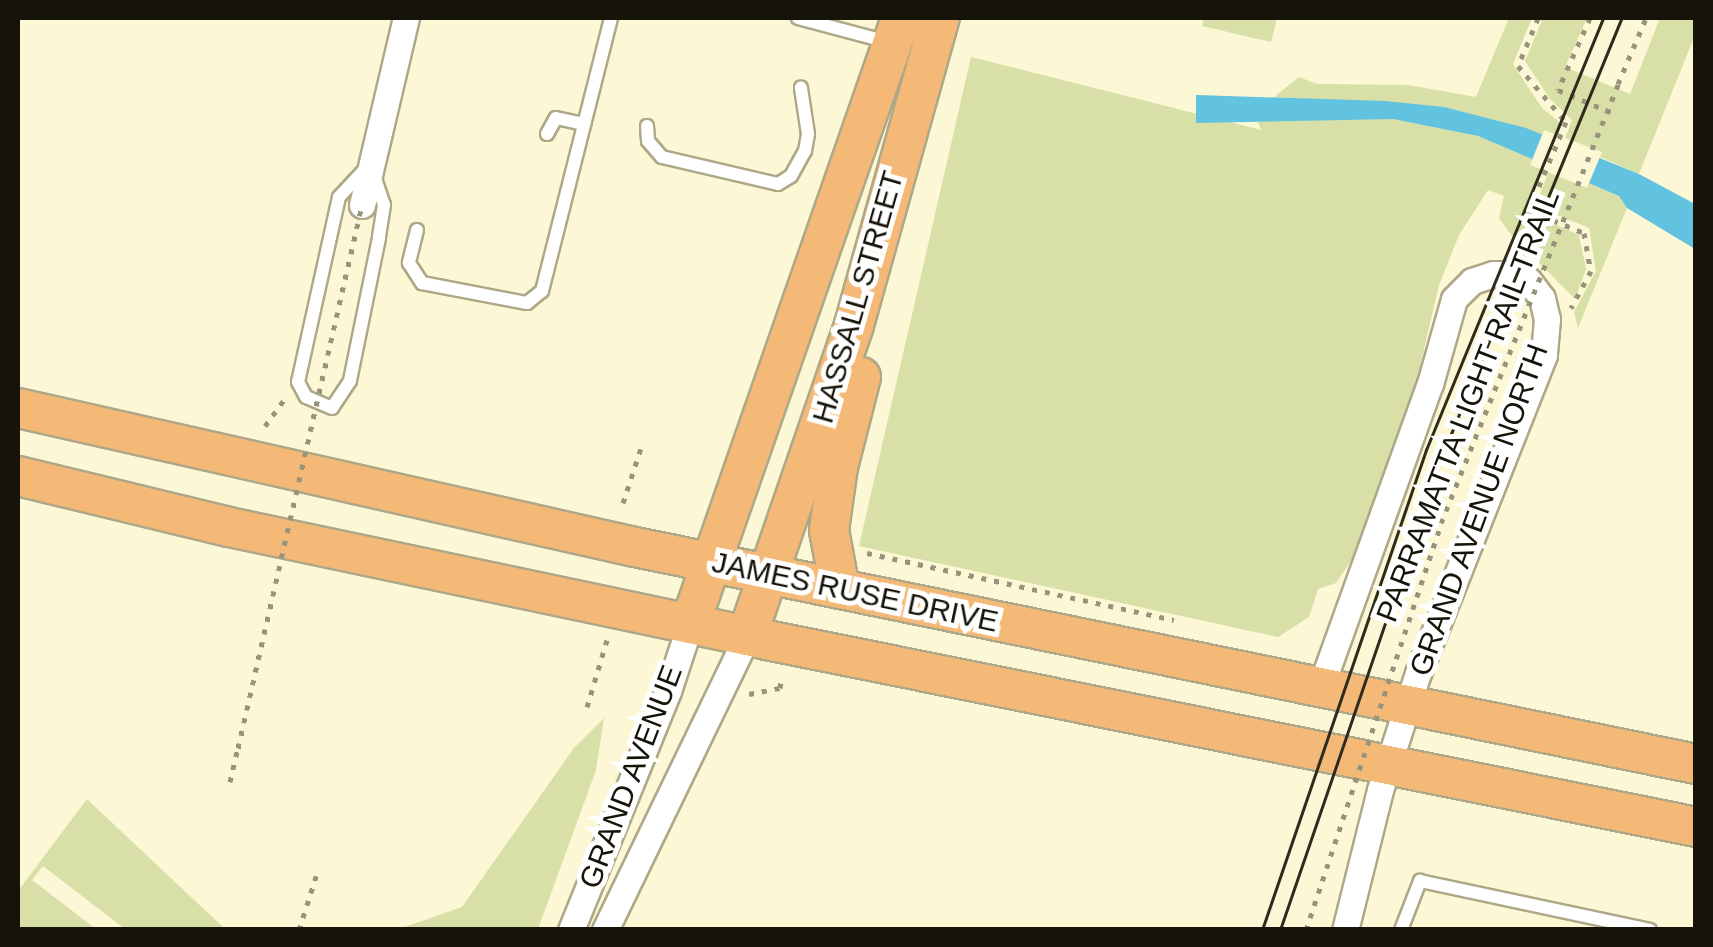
<!DOCTYPE html>
<html>
<head>
<meta charset="utf-8">
<style>
	body { margin:0 }
	#map { position:relative; width:1713px; height:947px; overflow:hidden; background:#fcf7d5; font-family:Helvetica,sans-serif }
	div>[style] { position:absolute }
	[style*='--x'] { left:calc(var(--x)*1px); top:calc(var(--y)*1px); width:calc(var(--w)*1px); rotate:calc(var(--a)*1deg) }
	.green>* { inset:0; background:#d8dfa7 }
	.water>* { inset:0; background:#61c3df }
	.pier>* { inset:0; background:#fcf7d5 }
	.path>* { height:5px; margin-top:-2.5px; transform-origin:0; background:repeating-linear-gradient(90deg,#98947c 0 5px,transparent 0 13px) }
	.roads { filter:drop-shadow(2px 0 #aea889) drop-shadow(-2px 0 #aea889) drop-shadow(0 2px #aea889) drop-shadow(0 -2px #aea889) }
	.lane>* { height:12px; margin:-6px; padding:0 6px; transform-origin:6px; border-radius:6px; background:#fff }
	.street>* { height:25px; margin:-12.5px; padding:0 12.5px; transform-origin:12.5px; border-radius:12.5px; background:#fff }
	.primary>* { height:38px; margin:-19px; padding:0 19px; transform-origin:19px; border-radius:19px; background:#f5b977 }
	.tram>* { height:2.5px; margin:-1.25px; padding:0 1.25px; transform-origin:1.25px; border-radius:1.25px; background:#2e2b1d }
	.path-bridge>* { height:5px; margin-top:-2.5px; transform-origin:0; background:repeating-linear-gradient(90deg,#98947c 0 5px,transparent 0 13px) }
	span { translate:-50% -50%; white-space:nowrap; text-align:center; line-height:1.15; -webkit-text-stroke:10px #fff; paint-order:stroke }
	.street-label { font-size:30px; color:#161408 }
	.frame { position:absolute; inset:0; border:20px solid #161408; pointer-events:none }
</style>
</head>
<body>
<div id="map">
	<div class="green">
		<i style="clip-path:polygon(1204px 18px,1277px 18px,1271px 42px,1202px 26px)"></i>
		<i style="clip-path:polygon(1509px 18px,1532px 18px,1513px 64px,1542px 108px,1562px 124px,1555px 139px,1444px 107px,1274px 97px,1299px 77px,1317px 84px,1408px 85px,1476px 97px)"></i>
		<i style="clip-path:polygon(1543px 18px,1587px 18px,1565px 67px,1630px 94px,1660px 18px,1695px 18px,1695px 35px,1639px 174px,1564px 141px,1572px 120px,1550px 99px,1525px 61px)"></i>
		<i style="clip-path:polygon(971px 57px,1261px 130px,1258px 122px,1276px 118px,1394px 119px,1478px 136px,1619px 196px,1627px 208px,1578px 328px,1574px 312px,1596px 271px,1589px 228px,1535px 206px,1548px 174px,1542px 171px,1526px 211px,1579px 235px,1586px 269px,1575px 299px,1509px 232px,1499px 218px,1504px 196px,1488px 190px,1459px 235px,1439px 285px,1417px 379px,1351px 561px,1336px 583px,1318px 589px,1309px 617px,1278px 637px,859px 546px)"></i>
		<i style="clip-path:polygon(604px 718px,596px 770px,538px 929px,399px 929px,462px 907px,574px 748px)"></i>
		<i style="clip-path:polygon(87px 799px,158px 866px,225px 929px,125px 929px,43px 866px,32px 880px,96px 929px,18px 929px,18px 891px)"></i>
	</div>
	<div class="water">
		<i style="clip-path:polygon(1196px 95px,1385px 101px,1444px 107px,1526px 128px,1639px 174px,1695px 204px,1695px 249px,1627px 208px,1619px 196px,1478px 136px,1393px 119px,1196px 123px)"></i>
	</div>
	<div class="pier">
		<i style="clip-path:polygon(1544px 130px,1602px 152px,1587px 188px,1530px 165px)"></i>
	</div>
	<div class="path">
		<i style="--x:1538;--y:18;--w:52;--a:112.6"></i>
		<i style="--x:1518;--y:66;--w:74;--a:49.4"></i>
		<i style="--x:1566;--y:122;--w:95;--a:112.8"></i>
		<i style="--x:1529;--y:210;--w:60;--a:22.7"></i>
		<i style="--x:1584;--y:233;--w:39;--a:80"></i>
		<i style="--x:1591;--y:271;--w:42;--a:118.4"></i>
		<i style="--x:1590;--y:18;--w:79;--a:114"></i>
		<i style="--x:1558;--y:90;--w:62;--a:22.8"></i>
		<i style="--x:1618;--y:84;--w:72;--a:-67"></i>
		<i style="--x:265;--y:426;--w:32;--a:-54"></i>
		<i style="--x:623;--y:503;--w:61;--a:-71.9"></i>
		<i style="--x:867;--y:553;--w:314;--a:12.3"></i>
		<i style="--x:749;--y:694;--w:32;--a:-11"></i>
		<i style="--x:780;--y:688;--w:12;--a:-81"></i>
		<i style="--x:587;--y:707;--w:70;--a:-73.4"></i>
		<i style="--x:230;--y:782;--w:35;--a:-77"></i>
		<i style="--x:299;--y:930;--w:63;--a:-72.4"></i>
	</div>
	<div class="roads">
		<div class="lane">
			<i style="--x:798;--y:18;--w:93;--a:14.9"></i>
			<i style="--x:647;--y:126;--w:15;--a:86"></i>
			<i style="--x:648;--y:141;--w:21;--a:49"></i>
			<i style="--x:662;--y:157;--w:119;--a:13.1"></i>
			<i style="--x:778;--y:184;--w:15;--a:-32"></i>
			<i style="--x:791;--y:176;--w:29;--a:-61"></i>
			<i style="--x:805;--y:151;--w:17;--a:-80"></i>
			<i style="--x:808;--y:134;--w:47;--a:-98.7"></i>
			<i style="--x:547;--y:134;--w:18;--a:-61"></i>
			<i style="--x:556;--y:118;--w:29;--a:12"></i>
			<i style="--x:370;--y:164;--w:43;--a:71.1"></i>
			<i style="--x:384;--y:205;--w:33;--a:99"></i>
			<i style="--x:379;--y:238;--w:146;--a:101.5"></i>
			<i style="--x:350;--y:381;--w:32;--a:124"></i>
			<i style="--x:332;--y:408;--w:28;--a:-157"></i>
			<i style="--x:306;--y:397;--w:17;--a:-118"></i>
			<i style="--x:298;--y:382;--w:189;--a:-77.5"></i>
			<i style="--x:339;--y:197;--w:45;--a:-46.8"></i>
			<i style="--x:417;--y:230;--w:34;--a:104"></i>
			<i style="--x:409;--y:263;--w:24;--a:57"></i>
			<i style="--x:422;--y:283;--w:107;--a:10.8"></i>
			<i style="--x:527;--y:303;--w:19;--a:-39"></i>
			<i style="--x:542;--y:291;--w:282;--a:-75.8"></i>
			<i style="--x:1401;--y:930;--w:53;--a:-68.8"></i>
			<i style="--x:1420;--y:881;--w:235;--a:12"></i>
		</div>
		<div class="street">
			<i style="--x:362;--y:205;--w:192;--a:-76.8"></i>
			<i style="--x:1321;--y:686;--w:321;--a:-70.2"></i>
			<i style="--x:1430;--y:384;--w:88;--a:-74.2"></i>
			<i style="--x:1454;--y:299;--w:25;--a:-45"></i>
			<i style="--x:1472;--y:281;--w:22;--a:-18"></i>
			<i style="--x:1493;--y:274;--w:20;--a:0"></i>
			<i style="--x:1513;--y:274;--w:17;--a:24"></i>
			<i style="--x:1529;--y:281;--w:21;--a:53"></i>
			<i style="--x:1542;--y:298;--w:22;--a:77"></i>
			<i style="--x:1547;--y:319;--w:36;--a:95"></i>
			<i style="--x:1544;--y:355;--w:342;--a:111.6"></i>
			<i style="--x:1418;--y:673;--w:123;--a:108"></i>
			<i style="--x:1380;--y:790;--w:144;--a:104"></i>
			<i style="--x:571;--y:930;--w:258;--a:-67.9"></i>
			<i style="--x:668;--y:691;--w:71;--a:-71.8"></i>
			<i style="--x:605;--y:930;--w:326;--a:-64.2"></i>
		</div>
		<div class="primary">
			<i style="--x:18;--y:408;--w:632;--a:12.7"></i>
			<i style="--x:635;--y:547;--w:1083;--a:11.56"></i>
			<i style="--x:18;--y:476;--w:217;--a:13.6"></i>
			<i style="--x:229;--y:527;--w:529;--a:11.88"></i>
			<i style="--x:747;--y:636;--w:968;--a:11.38"></i>
			<i style="--x:840;--y:589;--w:60;--a:-100.6"></i>
			<i style="--x:829;--y:530;--w:64;--a:-81.9"></i>
			<i style="--x:838;--y:467;--w:93;--a:-75.7"></i>
			<i style="--x:690;--y:624;--w:642;--a:-70.8"></i>
			<i style="--x:747;--y:636;--w:329;--a:-71"></i>
			<i style="--x:854;--y:325;--w:319;--a:-74.4"></i>
		</div>
	</div>
	<div class="tram">
		<i style="--x:1262;--y:930;--w:507;--a:-71.14"></i>
		<i style="--x:1426;--y:450;--w:467;--a:-67.7"></i>
		<i style="--x:1280;--y:930;--w:506;--a:-71.1"></i>
		<i style="--x:1444;--y:451;--w:468;--a:-67.7"></i>
	</div>
	<div class="path-bridge">
		<i style="--x:238;--y:748;--w:557;--a:-77.14"></i>
		<i style="--x:1306;--y:930;--w:429;--a:-71.6"></i>
		<i style="--x:1441;--y:523;--w:473;--a:-68"></i>
	</div>
	<div class="street-label">
		<span style="left:858px;top:297px;rotate:-74deg">HASSALL STREET</span>
		<span style="left:1468px;top:406px;rotate:-69deg">PARRAMATTA LIGHT RAIL TRAIL</span>
		<span style="left:1479px;top:510px;rotate:-70deg">GRAND AVENUE NORTH</span>
		<span style="left:855px;top:592px;rotate:12deg">JAMES RUSE DRIVE</span>
		<span style="left:631px;top:777px;rotate:-69deg">GRAND AVENUE</span>
	</div>
	<div class="frame"></div>
</div>
</body>
</html>
